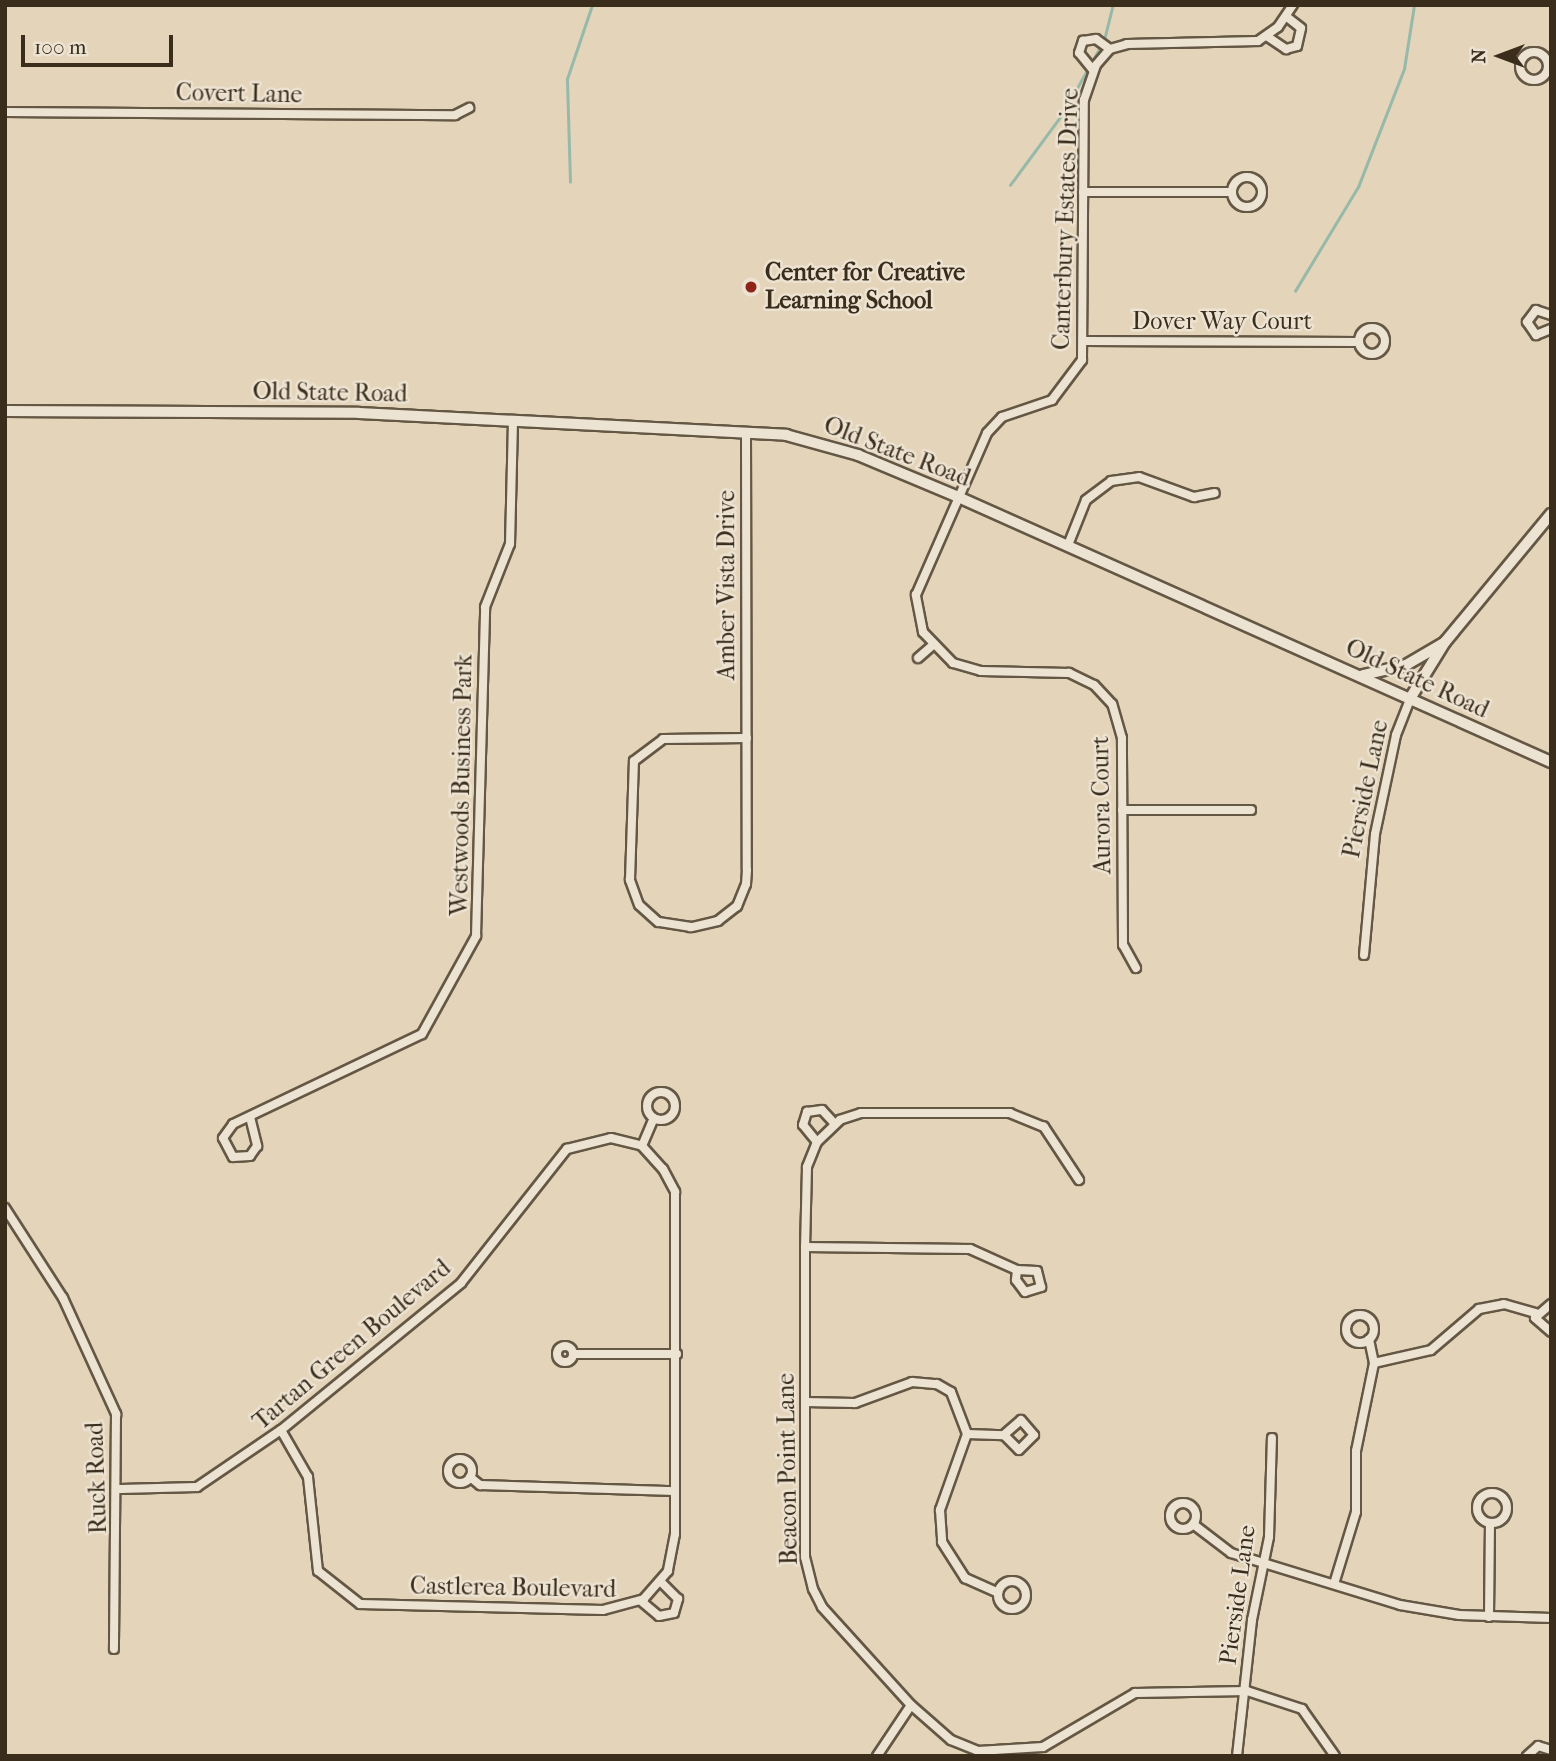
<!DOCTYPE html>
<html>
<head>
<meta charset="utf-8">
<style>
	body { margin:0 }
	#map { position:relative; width:1556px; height:1761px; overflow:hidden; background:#e4d4ba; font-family:"IM FELL French Canon",serif }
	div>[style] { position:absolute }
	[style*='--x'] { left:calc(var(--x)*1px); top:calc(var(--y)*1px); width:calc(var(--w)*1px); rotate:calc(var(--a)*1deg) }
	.stream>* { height:2.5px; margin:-1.25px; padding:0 1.25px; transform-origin:1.25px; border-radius:1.25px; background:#97b9aa }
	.roads { filter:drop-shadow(2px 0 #645744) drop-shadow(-2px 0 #645744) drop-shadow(0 2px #645744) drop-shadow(0 -2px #645744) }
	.minor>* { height:8px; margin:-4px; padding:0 4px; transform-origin:4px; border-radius:4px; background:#ede3d2 }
	.minor>.ring { margin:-4px; padding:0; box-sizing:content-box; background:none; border:8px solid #ede3d2; border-radius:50% }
	.tertiary>* { height:10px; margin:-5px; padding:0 5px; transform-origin:5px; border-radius:5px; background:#ede3d2 }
	.dots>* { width:19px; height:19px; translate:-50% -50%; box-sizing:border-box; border:4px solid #ede3d2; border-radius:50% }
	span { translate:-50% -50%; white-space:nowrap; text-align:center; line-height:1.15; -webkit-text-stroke:5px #ede3d2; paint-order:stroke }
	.street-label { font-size:24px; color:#3a2d1c }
	.poi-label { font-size:24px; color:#3a2d1c; font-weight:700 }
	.left { translate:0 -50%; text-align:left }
	.frame { position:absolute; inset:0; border:7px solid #3a2d1c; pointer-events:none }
	.north { position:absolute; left:1465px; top:21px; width:70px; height:70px; -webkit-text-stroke:5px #ede3d2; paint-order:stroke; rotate:270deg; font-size:19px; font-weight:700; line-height:28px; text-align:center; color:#3a2d1c }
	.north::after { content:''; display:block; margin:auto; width:24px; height:32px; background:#3a2d1c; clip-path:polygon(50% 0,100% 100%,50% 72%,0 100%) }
	.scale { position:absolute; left:21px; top:35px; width:152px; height:32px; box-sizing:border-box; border:4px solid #3a2d1c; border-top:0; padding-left:9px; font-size:21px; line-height:24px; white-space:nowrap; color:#3a2d1c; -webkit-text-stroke:5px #ede3d2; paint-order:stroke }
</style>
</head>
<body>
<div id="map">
	<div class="stream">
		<i style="--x:570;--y:182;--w:103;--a:-91.7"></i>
		<i style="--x:567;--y:79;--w:78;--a:-71.3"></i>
		<i style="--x:1010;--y:185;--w:89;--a:-53.6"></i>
		<i style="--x:1063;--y:113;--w:84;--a:-60.7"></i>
		<i style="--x:1104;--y:40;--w:36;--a:-76"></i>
		<i style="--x:1295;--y:291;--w:122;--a:-58.8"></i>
		<i style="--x:1358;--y:187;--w:127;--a:-68.7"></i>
		<i style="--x:1404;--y:69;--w:65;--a:-81.1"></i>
	</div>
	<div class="roads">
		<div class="minor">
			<i style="--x:1268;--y:37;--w:22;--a:34"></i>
			<i style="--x:1286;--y:49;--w:11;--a:-15"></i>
			<i style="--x:1297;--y:46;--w:18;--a:-77"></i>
			<i style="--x:1301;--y:28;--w:16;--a:-142"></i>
			<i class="ring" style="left:1520px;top:52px;width:20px;height:20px"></i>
			<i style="--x:1093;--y:70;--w:22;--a:-129"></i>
			<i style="--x:1079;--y:53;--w:13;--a:-72"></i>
			<i style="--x:1083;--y:41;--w:13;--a:-9"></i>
			<i style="--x:1096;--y:39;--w:17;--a:36"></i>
			<i style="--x:5;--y:112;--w:450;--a:0.4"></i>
			<i style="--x:455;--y:115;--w:16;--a:-27"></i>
			<i class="ring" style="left:1232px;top:177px;width:22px;height:22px"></i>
			<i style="--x:1083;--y:192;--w:149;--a:0"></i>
			<i style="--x:1551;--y:315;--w:16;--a:-162"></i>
			<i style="--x:1536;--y:310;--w:15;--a:127"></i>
			<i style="--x:1527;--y:322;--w:16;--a:55"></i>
			<i style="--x:1536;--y:335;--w:16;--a:-22"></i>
			<i class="ring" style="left:1359px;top:328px;width:18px;height:18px"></i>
			<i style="--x:1084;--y:341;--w:275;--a:0.2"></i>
			<i style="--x:746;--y:432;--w:438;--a:89.9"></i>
			<i style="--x:747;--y:870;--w:14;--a:94"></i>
			<i style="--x:746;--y:884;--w:24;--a:112"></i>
			<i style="--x:737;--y:906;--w:24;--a:142"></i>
			<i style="--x:718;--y:921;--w:28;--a:167"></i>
			<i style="--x:691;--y:927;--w:33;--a:-171"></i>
			<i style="--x:658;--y:922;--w:25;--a:-138"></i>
			<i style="--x:639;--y:905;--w:27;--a:-110"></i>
			<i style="--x:630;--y:880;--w:119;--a:-88.1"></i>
			<i style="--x:634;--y:761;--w:36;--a:-37"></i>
			<i style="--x:663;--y:739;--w:84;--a:-0.7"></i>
			<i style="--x:1068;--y:545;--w:48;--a:-68.2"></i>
			<i style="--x:1086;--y:500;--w:31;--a:-37"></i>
			<i style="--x:1111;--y:481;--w:28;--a:-8"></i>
			<i style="--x:1139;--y:477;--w:59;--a:20"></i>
			<i style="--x:1194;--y:497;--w:21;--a:-11"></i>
			<i style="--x:918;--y:658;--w:18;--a:-41"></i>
			<i style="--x:1122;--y:810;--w:129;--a:0"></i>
			<i style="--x:1364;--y:955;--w:121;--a:-84.8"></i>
			<i style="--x:1375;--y:834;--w:101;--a:-78"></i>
			<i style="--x:1396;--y:735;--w:41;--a:-68.5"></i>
			<i style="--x:1136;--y:968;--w:26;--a:-119"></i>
			<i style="--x:1123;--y:945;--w:207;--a:-90.3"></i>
			<i style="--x:1122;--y:738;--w:35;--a:-106"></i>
			<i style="--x:1112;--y:704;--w:26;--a:-133"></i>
			<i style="--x:1094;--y:685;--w:28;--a:-154"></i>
			<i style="--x:1069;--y:673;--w:88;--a:-178.7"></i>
			<i style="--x:981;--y:671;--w:29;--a:-164"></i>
			<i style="--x:953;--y:663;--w:43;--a:-134.1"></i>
			<i style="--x:923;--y:632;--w:38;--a:-101"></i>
			<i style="--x:916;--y:595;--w:177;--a:-66.3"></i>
			<i style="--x:987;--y:433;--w:22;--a:-47"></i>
			<i style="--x:1002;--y:417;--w:53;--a:-18.8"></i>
			<i style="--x:1052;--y:400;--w:50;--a:-53.1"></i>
			<i style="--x:1082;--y:360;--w:260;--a:-89.6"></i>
			<i style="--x:1084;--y:100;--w:37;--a:-71"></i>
			<i style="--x:1096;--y:65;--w:21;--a:-49"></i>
			<i style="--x:1110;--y:49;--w:18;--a:-16"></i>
			<i style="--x:1127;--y:44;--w:131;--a:-1.3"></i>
			<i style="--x:1258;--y:41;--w:24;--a:-35"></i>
			<i style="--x:1278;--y:27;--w:27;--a:-56"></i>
			<i class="ring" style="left:647px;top:1092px;width:20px;height:20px"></i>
			<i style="--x:250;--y:1117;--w:30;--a:76"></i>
			<i style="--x:257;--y:1146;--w:12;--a:125"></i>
			<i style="--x:250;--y:1156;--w:17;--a:177"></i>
			<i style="--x:233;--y:1157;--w:21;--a:-118"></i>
			<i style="--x:223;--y:1138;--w:17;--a:-54"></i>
			<i style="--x:233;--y:1124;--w:209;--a:-25.5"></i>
			<i style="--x:422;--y:1034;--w:112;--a:-61.1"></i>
			<i style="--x:476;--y:936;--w:329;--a:-88.4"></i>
			<i style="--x:485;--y:607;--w:68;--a:-68.4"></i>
			<i style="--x:510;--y:544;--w:124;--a:-88.6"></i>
			<i style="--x:817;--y:1142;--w:22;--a:-129"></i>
			<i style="--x:803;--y:1125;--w:14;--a:-73"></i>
			<i style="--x:807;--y:1112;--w:15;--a:-8"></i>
			<i style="--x:822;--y:1110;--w:19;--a:47"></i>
			<i style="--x:642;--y:1146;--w:30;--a:-67"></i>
			<i style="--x:1079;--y:1180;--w:64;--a:-123.4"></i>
			<i style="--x:1044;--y:1127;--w:37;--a:-158"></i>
			<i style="--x:1010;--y:1113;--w:149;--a:180"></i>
			<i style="--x:861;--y:1113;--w:22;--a:162"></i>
			<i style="--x:840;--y:1120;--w:32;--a:136"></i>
			<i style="--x:817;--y:1142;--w:27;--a:112"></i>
			<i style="--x:807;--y:1167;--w:80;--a:91.4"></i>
			<i style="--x:805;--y:1247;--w:310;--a:90"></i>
			<i style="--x:805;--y:1557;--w:33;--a:76"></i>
			<i style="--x:813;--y:1589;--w:20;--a:63"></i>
			<i style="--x:822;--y:1607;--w:132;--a:47.8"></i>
			<i style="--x:911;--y:1705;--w:53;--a:41.2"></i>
			<i style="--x:951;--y:1740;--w:29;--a:22"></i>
			<i style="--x:978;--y:1751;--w:65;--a:-3.5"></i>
			<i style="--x:1043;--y:1747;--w:107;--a:-30.4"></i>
			<i style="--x:1135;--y:1693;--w:112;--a:-1"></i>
			<i style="--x:1247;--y:1691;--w:58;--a:18.1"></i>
			<i style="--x:1302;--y:1709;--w:57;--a:54.9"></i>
			<i style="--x:5;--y:1208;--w:107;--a:57.2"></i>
			<i style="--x:63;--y:1298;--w:128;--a:65.4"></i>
			<i style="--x:116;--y:1414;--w:235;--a:90.5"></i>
			<i style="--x:805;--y:1247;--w:165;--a:0.7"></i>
			<i style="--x:970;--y:1249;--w:51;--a:24.1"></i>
			<i style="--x:1017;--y:1270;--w:10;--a:96"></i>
			<i style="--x:1016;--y:1280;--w:15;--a:53"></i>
			<i style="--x:1025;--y:1292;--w:17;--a:-17"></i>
			<i style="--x:1041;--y:1287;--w:16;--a:-104"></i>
			<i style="--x:1037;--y:1271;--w:20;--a:-177"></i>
			<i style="--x:1551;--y:1304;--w:21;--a:139"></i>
			<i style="--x:1535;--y:1318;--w:21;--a:41"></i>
			<i class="ring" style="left:1346px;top:1315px;width:20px;height:20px"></i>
			<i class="ring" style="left:557px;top:1346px;width:8px;height:8px"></i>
			<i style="--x:573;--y:1354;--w:104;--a:0"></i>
			<i style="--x:1374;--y:1363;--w:58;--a:-12.8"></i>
			<i style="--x:1431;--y:1350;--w:63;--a:-40.5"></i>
			<i style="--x:1479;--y:1309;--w:25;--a:-11"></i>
			<i style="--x:1504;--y:1304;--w:33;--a:16"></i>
			<i style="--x:805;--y:1402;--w:50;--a:1.1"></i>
			<i style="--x:855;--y:1403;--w:61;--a:-20.2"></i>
			<i style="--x:912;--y:1382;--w:25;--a:5"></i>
			<i style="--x:937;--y:1384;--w:16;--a:30"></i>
			<i style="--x:951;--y:1392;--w:45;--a:69.1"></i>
			<i style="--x:967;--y:1434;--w:81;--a:109.6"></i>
			<i style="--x:940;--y:1510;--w:32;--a:86"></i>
			<i style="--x:942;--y:1542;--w:43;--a:57.4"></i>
			<i style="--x:965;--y:1578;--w:35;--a:24"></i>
			<i style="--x:967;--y:1434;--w:37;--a:2"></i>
			<i style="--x:1004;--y:1435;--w:21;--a:45"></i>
			<i style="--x:1019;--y:1450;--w:21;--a:-45"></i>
			<i style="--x:1034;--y:1435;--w:20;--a:-131"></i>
			<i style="--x:1021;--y:1420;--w:23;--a:139"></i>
			<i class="ring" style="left:448px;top:1459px;width:16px;height:16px"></i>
			<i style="--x:470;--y:1477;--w:13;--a:39"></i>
			<i style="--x:480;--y:1485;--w:195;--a:1.8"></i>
			<i style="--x:120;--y:1489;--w:77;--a:-1.5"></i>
			<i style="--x:197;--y:1487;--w:102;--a:-34.2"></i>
			<i style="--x:281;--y:1430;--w:232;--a:-39.2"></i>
			<i style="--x:461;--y:1283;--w:171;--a:-51.7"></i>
			<i style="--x:567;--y:1149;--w:45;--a:-14"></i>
			<i style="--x:611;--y:1138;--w:32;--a:14"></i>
			<i style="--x:642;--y:1146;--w:31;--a:48"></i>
			<i style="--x:663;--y:1169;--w:26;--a:62"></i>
			<i style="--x:675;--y:1192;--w:342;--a:90"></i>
			<i style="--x:675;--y:1534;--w:38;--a:101"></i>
			<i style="--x:668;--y:1571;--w:37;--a:131"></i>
			<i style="--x:644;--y:1599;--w:42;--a:165"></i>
			<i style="--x:603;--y:1610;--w:243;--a:-178.6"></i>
			<i style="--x:360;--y:1604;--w:53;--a:-141.8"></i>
			<i style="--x:318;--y:1571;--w:95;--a:-96.1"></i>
			<i style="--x:308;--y:1477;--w:54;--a:-119.9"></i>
			<i class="ring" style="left:1477px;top:1493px;width:22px;height:22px"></i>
			<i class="ring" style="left:1170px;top:1503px;width:18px;height:18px"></i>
			<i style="--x:1193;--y:1524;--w:48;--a:37.3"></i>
			<i style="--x:1231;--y:1553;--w:177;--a:17.1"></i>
			<i style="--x:1400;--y:1605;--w:60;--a:9.6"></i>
			<i style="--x:1459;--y:1615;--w:92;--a:1.9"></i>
			<i class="ring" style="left:998px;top:1581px;width:20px;height:20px"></i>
			<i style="--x:1334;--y:1584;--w:75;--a:-73"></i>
			<i style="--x:1356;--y:1512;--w:61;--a:-90"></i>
			<i style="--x:1356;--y:1451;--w:90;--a:-78.4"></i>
			<i style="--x:1374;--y:1363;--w:24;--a:-102"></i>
			<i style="--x:641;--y:1601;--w:23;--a:40"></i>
			<i style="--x:659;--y:1616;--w:15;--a:-11"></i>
			<i style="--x:674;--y:1613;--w:15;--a:-74"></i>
			<i style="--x:678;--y:1599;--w:24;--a:-135"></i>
			<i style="--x:1489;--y:1617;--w:93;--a:-89.4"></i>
			<i style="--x:877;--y:1756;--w:61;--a:-56.3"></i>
			<i style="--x:1237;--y:1756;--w:137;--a:-83.7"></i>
			<i style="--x:1252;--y:1620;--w:85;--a:-78.4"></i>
			<i style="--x:1269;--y:1537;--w:99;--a:-88.3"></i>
			<i style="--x:1527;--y:1756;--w:15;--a:-42"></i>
			<i style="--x:1538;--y:1746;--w:14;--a:17"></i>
		</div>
		<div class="tertiary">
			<i style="--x:5;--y:411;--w:354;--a:0.3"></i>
			<i style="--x:359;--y:413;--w:428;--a:2.9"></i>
			<i style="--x:786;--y:435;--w:75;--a:15.5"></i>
			<i style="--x:858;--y:455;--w:106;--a:22.7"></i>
			<i style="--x:956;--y:496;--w:652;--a:24.09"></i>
			<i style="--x:1363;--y:675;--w:44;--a:-13.1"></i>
			<i style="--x:1406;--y:665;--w:42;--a:-30.3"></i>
			<i style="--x:1411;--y:697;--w:65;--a:-58.3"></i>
			<i style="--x:1445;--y:642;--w:166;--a:-50.4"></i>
		</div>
	</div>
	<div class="dots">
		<i style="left:751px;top:287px;background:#8f2418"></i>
	</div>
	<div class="street-label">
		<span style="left:239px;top:94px;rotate:1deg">Covert Lane</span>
		<span style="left:1066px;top:219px;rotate:-88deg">Canterbury Estates Drive</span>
		<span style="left:1222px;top:322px">Dover Way Court</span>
		<span style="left:330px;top:393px;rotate:1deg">Old State Road</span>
		<span style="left:897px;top:452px;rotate:21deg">Old State Road</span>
		<span style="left:727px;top:585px;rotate:-90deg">Amber Vista Drive</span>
		<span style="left:1417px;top:679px;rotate:25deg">Old State Road</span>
		<span style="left:462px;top:785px;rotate:-89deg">Westwoods Business Park</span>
		<span style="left:1366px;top:789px;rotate:-78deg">Pierside Lane</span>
		<span style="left:1102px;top:805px;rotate:-91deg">Aurora Court</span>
		<span style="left:352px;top:1345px;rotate:-40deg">Tartan Green Boulevard</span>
		<span style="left:788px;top:1469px;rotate:-91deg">Beacon Point Lane</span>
		<span style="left:97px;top:1478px;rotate:-92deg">Ruck Road</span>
		<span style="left:513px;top:1588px;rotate:1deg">Castlerea Boulevard</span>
		<span style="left:1238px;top:1595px;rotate:-82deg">Pierside Lane</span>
	</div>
	<div class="poi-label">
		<span class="left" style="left:765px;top:287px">Center for Creative<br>Learning School</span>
	</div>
	<div class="frame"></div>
	<div class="north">N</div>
	<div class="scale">100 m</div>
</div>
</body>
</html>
